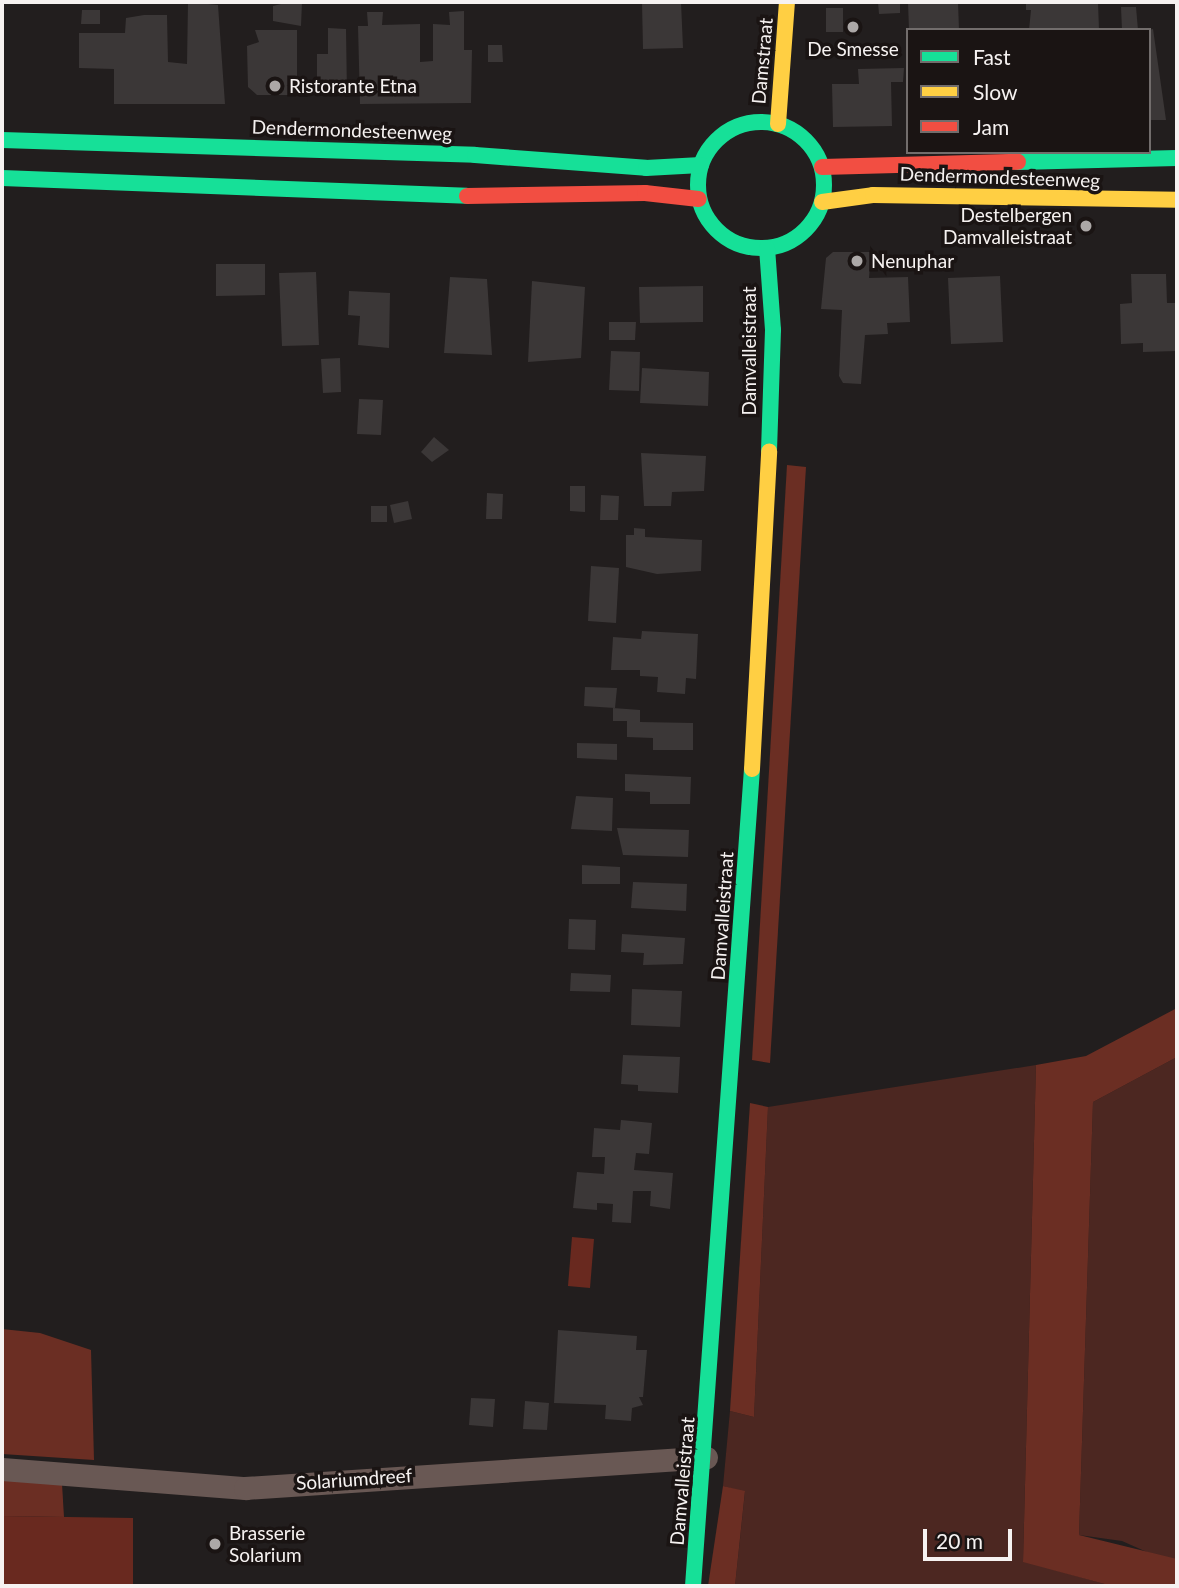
<!DOCTYPE html>
<html>
<head>
<meta charset="utf-8">
<style>
	body { margin:0 }
	#map { position:relative; width:1179px; height:1588px; overflow:hidden; background:#221e1e; font-family:Lato,sans-serif }
	div>[style] { position:absolute }
	[style*='--x'] { left:calc(var(--x)*1px); top:calc(var(--y)*1px); width:calc(var(--w)*1px); rotate:calc(var(--a)*1deg) }
	.green>* { inset:0; background:#4c2721 }
	.forest>* { inset:0; background:#6b2e23 }
	.water>* { inset:0; background:#69291f }
	.building>* { inset:0; background:#3b3737 }
	.street>* { height:23px; margin:-11.5px; padding:0 11.5px; transform-origin:11.5px; border-radius:11.5px; background:#695854 }
	.fast>* { height:16px; margin:-8px; padding:0 8px; transform-origin:8px; border-radius:8px; background:#16e098 }
	.fast>.ring { margin:-8px; padding:0; box-sizing:content-box; background:none; border:16px solid #16e098; border-radius:50% }
	.slow>* { height:16px; margin:-8px; padding:0 8px; transform-origin:8px; border-radius:8px; background:#ffcf43 }
	.jam>* { height:16px; margin:-8px; padding:0 8px; transform-origin:8px; border-radius:8px; background:#f24e42 }
	.dots>* { width:19px; height:19px; translate:-50% -50%; box-sizing:border-box; border:4px solid #1a1413; border-radius:50% }
	span { translate:-50% -50%; white-space:nowrap; text-align:center; line-height:1.15; -webkit-text-stroke:7px #1a1413; paint-order:stroke }
	.poi-label { font-size:19px; color:#f6f2f1 }
	.left { translate:0 -50%; text-align:left }
	.right { translate:-100% -50%; text-align:right }
	.street-label { font-size:19px; color:#f6f2f1 }
	.frame { position:absolute; inset:0; border:4px solid #f6f2f1; pointer-events:none }
	.legend { position:absolute; left:906px; top:28px; width:245px; height:126px; box-sizing:border-box; background:#1a1413; border:2px solid #726d6c; margin:0; padding:9px 12px; list-style:none; font-size:21px; color:#f6f2f1 }
	.legend li { display:flex; align-items:center; gap:14px; height:35px }
	.legend b { width:35px; border:2px solid #726d6c }
	.scale { position:absolute; left:923px; top:1529px; width:89px; height:32px; box-sizing:border-box; border:4px solid #f6f2f1; border-top:0; padding-left:9px; font-size:21px; line-height:24px; white-space:nowrap; color:#f6f2f1; -webkit-text-stroke:5px #1a1413; paint-order:stroke }
</style>
</head>
<body>
<div id="map">
	<div class="green">
		<i style="clip-path:polygon(1177px 1057px,1177px 1559px,1165px 1560px,1122px 1541px,1079px 1535px,1093px 1102px)"></i>
		<i style="clip-path:polygon(1036px 1065px,1023px 1561px,1112px 1586px,735px 1586px,745px 1492px,723px 1486px,730px 1411px,754px 1417px,768px 1107px)"></i>
	</div>
	<div class="forest">
		<i style="clip-path:polygon(787px 465px,806px 467px,770px 1063px,752px 1060px)"></i>
		<i style="clip-path:polygon(1177px 1008px,1177px 1057px,1093px 1102px,1079px 1535px,1177px 1559px,1177px 1586px,1112px 1586px,1023px 1562px,1036px 1065px,1086px 1056px)"></i>
		<i style="clip-path:polygon(750px 1103px,768px 1107px,754px 1417px,730px 1411px)"></i>
		<i style="clip-path:polygon(2px 1329px,40px 1333px,91px 1350px,94px 1460px,2px 1454px)"></i>
		<i style="clip-path:polygon(2px 1480px,62px 1484px,64px 1517px,2px 1516px)"></i>
		<i style="clip-path:polygon(723px 1486px,745px 1491px,735px 1586px,708px 1586px)"></i>
	</div>
	<div class="water">
		<i style="clip-path:polygon(572px 1237px,594px 1239px,590px 1288px,568px 1286px)"></i>
		<i style="clip-path:polygon(2px 1516px,133px 1518px,133px 1586px,2px 1586px)"></i>
	</div>
	<div class="building">
		<i style="clip-path:polygon(188px 2px,218px 5px,225px 104px,114px 104px,114px 69px,79px 68px,79px 33px,125px 33px,126px 18px,144px 15px,167px 15px,168px 62px,187px 64px)"></i>
		<i style="clip-path:polygon(289px 2px,302px 2px,301px 26px,273px 21px,273px 6px)"></i>
		<i style="clip-path:polygon(642px 2px,681px 2px,683px 48px,643px 49px)"></i>
		<i style="clip-path:polygon(878px 2px,900px 2px,900px 13px,879px 14px)"></i>
		<i style="clip-path:polygon(908px 2px,958px 2px,959px 30px,909px 30px)"></i>
		<i style="clip-path:polygon(1026px 2px,1098px 2px,1099px 30px,1029px 30px,1031px 10px,1026px 10px)"></i>
		<i style="clip-path:polygon(1121px 7px,1136px 7px,1138px 30px,1122px 30px)"></i>
		<i style="clip-path:polygon(826px 8px,843px 8px,843px 32px,826px 32px)"></i>
		<i style="clip-path:polygon(82px 10px,100px 10px,100px 24px,81px 24px)"></i>
		<i style="clip-path:polygon(464px 11px,464px 50px,472px 50px,471px 103px,360px 104px,358px 26px,368px 26px,367px 12px,383px 12px,382px 25px,420px 24px,420px 62px,433px 61px,433px 24px,450px 25px,449px 12px)"></i>
		<i style="clip-path:polygon(328px 28px,346px 29px,347px 95px,317px 95px,317px 54px,328px 54px)"></i>
		<i style="clip-path:polygon(1153px 29px,1166px 120px,1149px 120px,1149px 30px)"></i>
		<i style="clip-path:polygon(255px 30px,297px 30px,297px 86px,292px 86px,292px 95px,257px 95px,248px 87px,247px 46px,259px 42px)"></i>
		<i style="clip-path:polygon(488px 45px,502px 45px,503px 62px,488px 62px)"></i>
		<i style="clip-path:polygon(904px 68px,903px 82px,891px 82px,892px 126px,833px 127px,832px 84px,859px 84px,858px 69px)"></i>
		<i style="clip-path:polygon(833px 252px,871px 252px,869px 278px,908px 277px,910px 322px,887px 323px,888px 334px,865px 335px,861px 384px,843px 383px,839px 376px,842px 310px,821px 309px,826px 258px)"></i>
		<i style="clip-path:polygon(216px 264px,265px 264px,265px 295px,216px 296px)"></i>
		<i style="clip-path:polygon(316px 272px,319px 345px,282px 346px,279px 273px)"></i>
		<i style="clip-path:polygon(1131px 274px,1166px 274px,1167px 303px,1177px 303px,1177px 351px,1143px 352px,1143px 343px,1121px 344px,1120px 304px,1132px 303px)"></i>
		<i style="clip-path:polygon(1000px 276px,1003px 342px,951px 344px,948px 278px)"></i>
		<i style="clip-path:polygon(450px 277px,487px 279px,492px 355px,444px 353px)"></i>
		<i style="clip-path:polygon(532px 281px,585px 287px,581px 358px,528px 362px)"></i>
		<i style="clip-path:polygon(703px 286px,703px 322px,640px 323px,639px 287px)"></i>
		<i style="clip-path:polygon(349px 291px,390px 293px,389px 348px,358px 345px,360px 316px,348px 315px)"></i>
		<i style="clip-path:polygon(609px 322px,636px 322px,635px 340px,609px 340px)"></i>
		<i style="clip-path:polygon(611px 351px,640px 352px,639px 391px,609px 390px)"></i>
		<i style="clip-path:polygon(340px 358px,341px 392px,323px 393px,321px 359px)"></i>
		<i style="clip-path:polygon(642px 368px,709px 372px,708px 406px,640px 403px)"></i>
		<i style="clip-path:polygon(359px 399px,383px 400px,381px 435px,357px 434px)"></i>
		<i style="clip-path:polygon(434px 437px,449px 450px,432px 462px,421px 452px)"></i>
		<i style="clip-path:polygon(641px 453px,706px 456px,704px 491px,672px 492px,671px 506px,644px 506px)"></i>
		<i style="clip-path:polygon(570px 486px,585px 486px,585px 512px,570px 511px)"></i>
		<i style="clip-path:polygon(487px 493px,503px 494px,502px 519px,486px 519px)"></i>
		<i style="clip-path:polygon(601px 495px,619px 496px,618px 520px,600px 520px)"></i>
		<i style="clip-path:polygon(408px 501px,412px 519px,394px 523px,390px 505px)"></i>
		<i style="clip-path:polygon(371px 506px,387px 506px,387px 522px,371px 522px)"></i>
		<i style="clip-path:polygon(634px 528px,645px 529px,645px 537px,702px 540px,701px 571px,657px 574px,626px 567px,626px 535px,634px 535px)"></i>
		<i style="clip-path:polygon(591px 566px,619px 568px,616px 623px,588px 621px)"></i>
		<i style="clip-path:polygon(642px 631px,698px 634px,696px 679px,686px 678px,685px 694px,657px 692px,658px 677px,640px 676px,640px 670px,611px 670px,613px 637px,641px 639px)"></i>
		<i style="clip-path:polygon(585px 687px,617px 688px,615px 708px,584px 706px)"></i>
		<i style="clip-path:polygon(613px 708px,640px 710px,640px 722px,693px 723px,693px 750px,653px 750px,653px 738px,627px 737px,627px 721px,613px 721px)"></i>
		<i style="clip-path:polygon(577px 743px,617px 744px,617px 760px,577px 758px)"></i>
		<i style="clip-path:polygon(625px 774px,691px 777px,690px 804px,650px 804px,650px 792px,625px 791px)"></i>
		<i style="clip-path:polygon(576px 796px,613px 798px,612px 831px,571px 829px)"></i>
		<i style="clip-path:polygon(617px 828px,689px 830px,688px 857px,623px 855px)"></i>
		<i style="clip-path:polygon(582px 865px,620px 867px,620px 884px,582px 884px)"></i>
		<i style="clip-path:polygon(633px 882px,687px 884px,686px 911px,631px 908px)"></i>
		<i style="clip-path:polygon(569px 919px,596px 920px,595px 950px,568px 949px)"></i>
		<i style="clip-path:polygon(622px 934px,685px 938px,683px 964px,643px 965px,644px 953px,621px 952px)"></i>
		<i style="clip-path:polygon(571px 973px,611px 975px,610px 992px,570px 991px)"></i>
		<i style="clip-path:polygon(632px 989px,682px 991px,680px 1027px,631px 1025px)"></i>
		<i style="clip-path:polygon(623px 1055px,680px 1057px,678px 1093px,638px 1091px,638px 1085px,621px 1084px)"></i>
		<i style="clip-path:polygon(621px 1120px,652px 1123px,649px 1154px,636px 1153px,634px 1170px,673px 1173px,670px 1209px,650px 1206px,651px 1191px,633px 1191px,631px 1223px,612px 1222px,613px 1204px,597px 1203px,597px 1210px,573px 1208px,577px 1172px,604px 1174px,605px 1157px,592px 1157px,594px 1128px,620px 1130px)"></i>
		<i style="clip-path:polygon(558px 1330px,637px 1336px,636px 1350px,647px 1350px,643px 1397px,639px 1397px,643px 1405px,632px 1408px,631px 1421px,605px 1419px,606px 1405px,554px 1403px)"></i>
		<i style="clip-path:polygon(471px 1398px,495px 1399px,493px 1427px,469px 1425px)"></i>
		<i style="clip-path:polygon(525px 1401px,549px 1403px,547px 1430px,523px 1429px)"></i>
	</div>
	<div class="street">
		<i style="--x:2;--y:1469;--w:244;--a:4.5"></i>
		<i style="--x:245;--y:1488;--w:462;--a:-3.8"></i>
	</div>
	<div class="fast">
		<i class="ring" style="left:698px;top:122px;width:110px;height:110px"></i>
		<i style="--x:2;--y:140;--w:473;--a:1.8"></i>
		<i style="--x:475;--y:155;--w:171;--a:4.3"></i>
		<i style="--x:646;--y:168;--w:55;--a:-3.1"></i>
		<i style="--x:1018;--y:162;--w:159;--a:-1.4"></i>
		<i style="--x:2;--y:178;--w:465;--a:2.2"></i>
		<i style="--x:767;--y:248;--w:82;--a:85.8"></i>
		<i style="--x:773;--y:330;--w:121;--a:91.9"></i>
		<i style="--x:693;--y:1586;--w:819;--a:-85.87"></i>
	</div>
	<div class="slow">
		<i style="--x:778;--y:124;--w:122;--a:-85.8"></i>
		<i style="--x:822;--y:202;--w:51;--a:-7.8"></i>
		<i style="--x:873;--y:195;--w:304;--a:0.9"></i>
		<i style="--x:752;--y:769;--w:318;--a:-86.9"></i>
	</div>
	<div class="jam">
		<i style="--x:822;--y:167;--w:196;--a:-1.5"></i>
		<i style="--x:467;--y:196;--w:178;--a:-1"></i>
		<i style="--x:645;--y:193;--w:54;--a:6.3"></i>
	</div>
	<div class="dots">
		<i style="left:853px;top:27px;background:#aca8a7"></i>
		<i style="left:275px;top:86px;background:#aca8a7"></i>
		<i style="left:1086px;top:226px;background:#aca8a7"></i>
		<i style="left:857px;top:261px;background:#aca8a7"></i>
		<i style="left:215px;top:1544px;background:#aca8a7"></i>
	</div>
	<div class="poi-label">
		<span style="left:853px;top:49px">De Smesse</span>
		<span class="left" style="left:289px;top:86px">Ristorante Etna</span>
		<span class="right" style="left:1072px;top:226px">Destelbergen<br>Damvalleistraat</span>
		<span class="left" style="left:871px;top:261px">Nenuphar</span>
		<span class="left" style="left:229px;top:1544px">Brasserie<br>Solarium</span>
	</div>
	<div class="street-label">
		<span style="left:762px;top:61px;rotate:-85deg">Damstraat</span>
		<span style="left:352px;top:130px;rotate:2deg">Dendermondesteenweg</span>
		<span style="left:1000px;top:177px;rotate:2deg">Dendermondesteenweg</span>
		<span style="left:749px;top:351px;rotate:-90deg">Damvalleistraat</span>
		<span style="left:722px;top:916px;rotate:-86deg">Damvalleistraat</span>
		<span style="left:354px;top:1479px;rotate:-4deg">Solariumdreef</span>
		<span style="left:682px;top:1481px;rotate:-85deg">Damvalleistraat</span>
	</div>
	<div class="frame"></div>
	<ul class="legend">
	<li><b style="height:9px;background:#16e098"></b>Fast</li>
	<li><b style="height:9px;background:#ffcf43"></b>Slow</li>
	<li><b style="height:9px;background:#f24e42"></b>Jam</li>
	</ul>
	<div class="scale">20 m</div>
</div>
</body>
</html>
